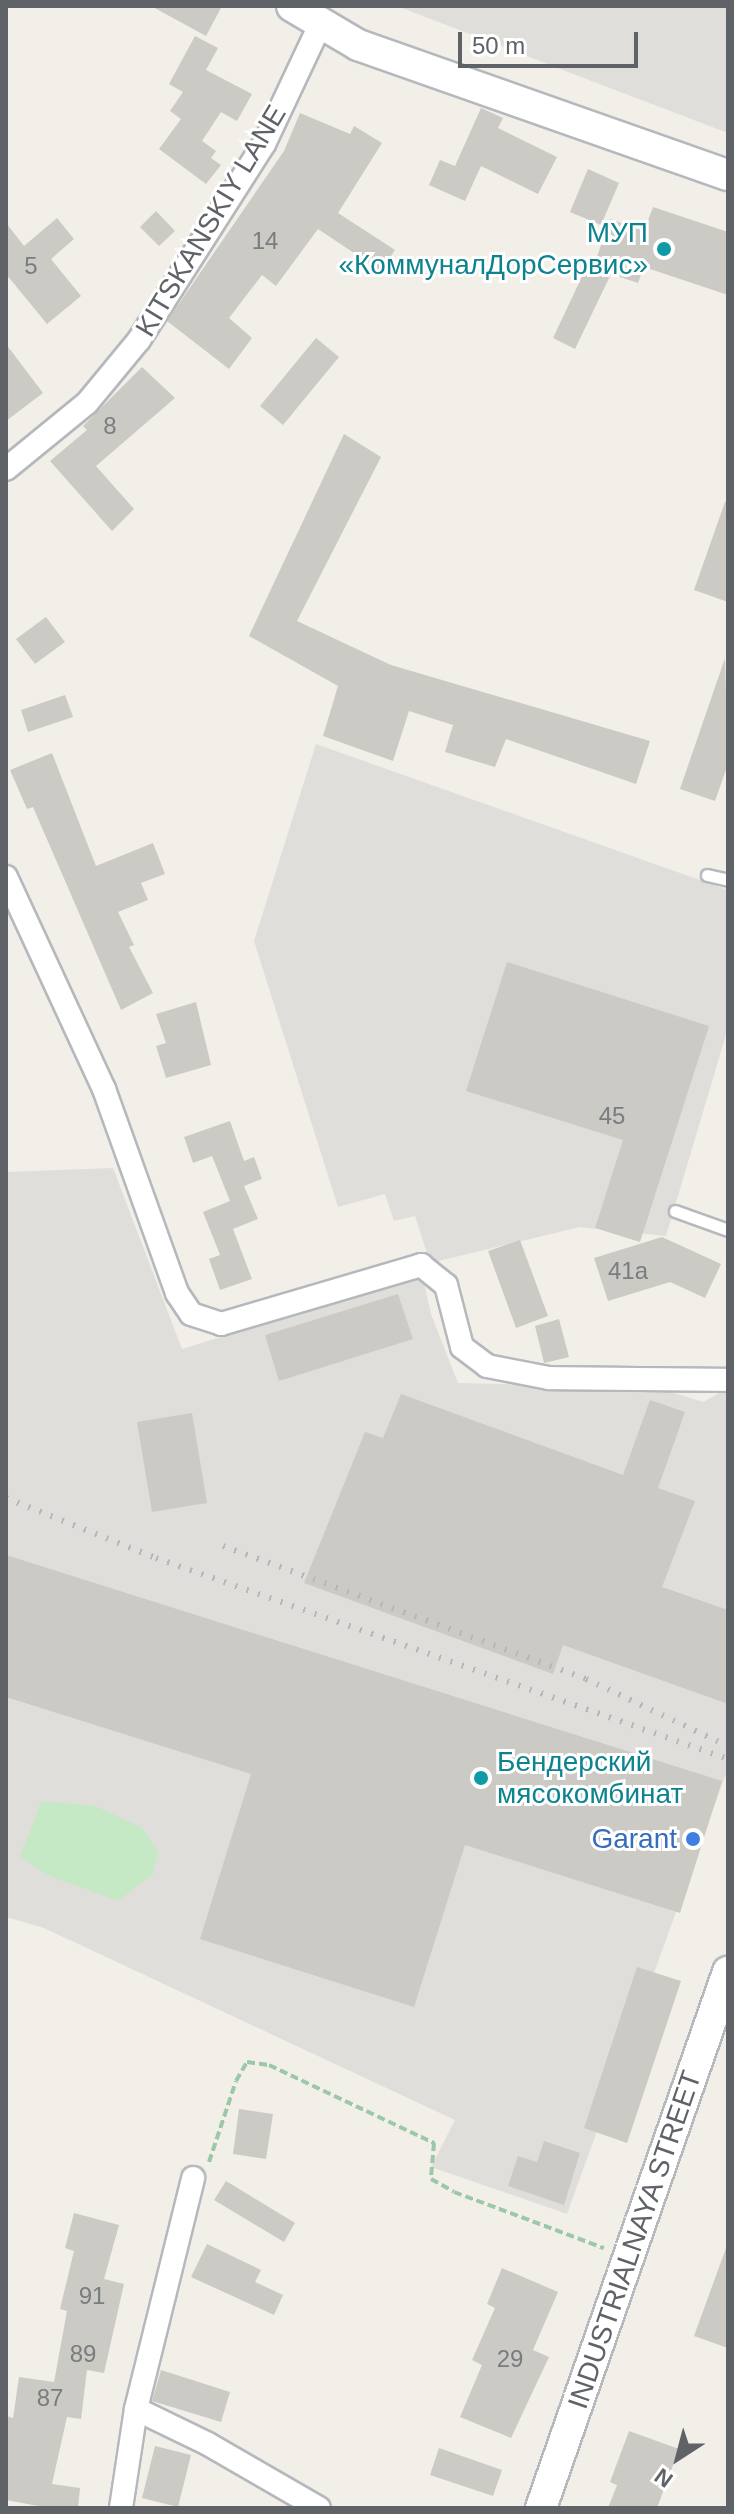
<!DOCTYPE html>
<html>
<head>
<meta charset="utf-8">
<style>
	body { margin:0 }
	#map { position:relative; width:734px; height:2514px; overflow:hidden; background:#f1efe8; font-family:Arial,sans-serif }
	div>[style] { position:absolute }
	[style*='--x'] { left:calc(var(--x)*1px); top:calc(var(--y)*1px); width:calc(var(--w)*1px); rotate:calc(var(--a)*1deg) }
	.industrial>* { inset:0; background:#e0deda }
	.green>* { inset:0; background:#c5e8c5 }
	.building>* { inset:0; background:#cccac5 }
	.path>* { height:4px; margin-top:-2px; transform-origin:0; background:repeating-linear-gradient(90deg,#9cc7a9 0 8px,transparent 0 12px) }
	.roads { filter:drop-shadow(2px 0 #b5b8bc) drop-shadow(-2px 0 #b5b8bc) drop-shadow(0 2px #b5b8bc) drop-shadow(0 -2px #b5b8bc) }
	.lane>* { height:11px; margin:-5.5px; padding:0 5.5px; transform-origin:5.5px; border-radius:5.5px; background:#fff }
	.street>* { height:22px; margin:-11px; padding:0 11px; transform-origin:11px; border-radius:11px; background:#fff }
	.secondary>* { height:30px; margin:-15px; padding:0 15px; transform-origin:15px; border-radius:15px; background:#fff }
	.rail>* { height:6px; margin-top:-3px; transform-origin:0; background:repeating-linear-gradient(90deg,#b6b7b8 0 2px,transparent 0 12px) }
	.dots>* { width:22px; height:22px; translate:-50% -50%; box-sizing:border-box; border:4px solid #fff; border-radius:50% }
	span { translate:-50% -50%; white-space:nowrap; text-align:center; line-height:1.15; -webkit-text-stroke:6px #fff; paint-order:stroke }
	.number-label { font-size:24px; color:#7a7d7f }
	.number-label span { -webkit-text-stroke-width:0 }
	.street-label { font-size:28px; color:#5f6368 }
	.culture-label { font-size:28px; color:#0d838f }
	.right { translate:-100% -50%; text-align:right }
	.left { translate:0 -50%; text-align:left }
	.shop-label { font-size:28px; color:#366cbe }
	.frame { position:absolute; inset:0; border:8px solid #5f6368; pointer-events:none }
	.north { position:absolute; left:638px; top:2418px; width:80px; height:80px; -webkit-text-stroke:6px #fff; paint-order:stroke; rotate:216deg; font-size:22px; font-weight:700; line-height:32px; text-align:center; color:#5f6368 }
	.north::after { content:''; display:block; margin:auto; width:28px; height:36px; background:#5f6368; clip-path:polygon(50% 0,100% 100%,50% 72%,0 100%) }
	.scale { position:absolute; left:458px; top:32px; width:180px; height:36px; box-sizing:border-box; border:4px solid #5f6368; border-top:0; padding-left:10px; font-size:24px; line-height:28px; white-space:nowrap; color:#5f6368; -webkit-text-stroke:6px #fff; paint-order:stroke }
</style>
</head>
<body>
<div id="map">
	<div class="industrial">
		<i style="clip-path:polygon(397px 6px,728px 6px,728px 133px,568px 72px)"></i>
		<i style="clip-path:polygon(316px 744px,728px 890px,728px 1028px,666px 1236px,580px 1227px,430px 1263px,415px 1216px,394px 1221px,385px 1194px,338px 1207px,254px 941px)"></i>
		<i style="clip-path:polygon(113px 1168px,182px 1349px,422px 1275px,431px 1314px,458px 1383px,658px 1388px,703px 1402px,728px 1388px,728px 1768px,567px 2214px,431px 2167px,455px 2120px,44px 1928px,6px 1917px,6px 1172px)"></i>
	</div>
	<div class="green">
		<i style="clip-path:polygon(42px 1801px,95px 1806px,141px 1827px,159px 1852px,152px 1875px,118px 1901px,45px 1874px,20px 1856px)"></i>
	</div>
	<div class="building">
		<i style="clip-path:polygon(151px 6px,222px 6px,206px 36px)"></i>
		<i style="clip-path:polygon(195px 36px,218px 48px,206px 70px,252px 94px,237px 121px,221px 112px,202px 141px,216px 151px,211px 158px,221px 165px,206px 184px,159px 149px,181px 119px,170px 111px,183px 92px,169px 84px)"></i>
		<i style="clip-path:polygon(481px 108px,503px 118px,498px 128px,557px 157px,538px 194px,481px 166px,465px 201px,429px 185px,440px 160px,455px 166px)"></i>
		<i style="clip-path:polygon(300px 113px,350px 134px,354px 126px,382px 143px,338px 213px,395px 250px,381px 271px,318px 229px,276px 286px,262px 275px,229px 318px,252px 338px,229px 369px,167px 321px,284px 151px)"></i>
		<i style="clip-path:polygon(588px 169px,619px 183px,601px 225px,570px 212px)"></i>
		<i style="clip-path:polygon(653px 207px,728px 232px,728px 295px,644px 267px,638px 283px,611px 274px,575px 349px,553px 338px,586px 268px,592px 271px,610px 219px,644px 231px)"></i>
		<i style="clip-path:polygon(156px 211px,175px 231px,159px 246px,140px 227px)"></i>
		<i style="clip-path:polygon(57px 218px,74px 239px,51px 259px,81px 296px,47px 324px,6px 274px,6px 223px,24px 246px)"></i>
		<i style="clip-path:polygon(316px 338px,339px 357px,283px 425px,260px 406px)"></i>
		<i style="clip-path:polygon(6px 344px,43px 393px,6px 421px)"></i>
		<i style="clip-path:polygon(142px 367px,175px 398px,96px 466px,134px 509px,112px 531px,50px 461px,87px 430px,83px 426px)"></i>
		<i style="clip-path:polygon(344px 434px,381px 457px,297px 621px,391px 665px,650px 741px,636px 784px,506px 739px,495px 767px,445px 752px,453px 725px,409px 711px,393px 761px,323px 736px,338px 686px,249px 636px)"></i>
		<i style="clip-path:polygon(725px 502px,728px 502px,728px 602px,694px 590px)"></i>
		<i style="clip-path:polygon(46px 617px,65px 642px,35px 664px,16px 639px)"></i>
		<i style="clip-path:polygon(725px 658px,728px 764px,715px 801px,680px 789px)"></i>
		<i style="clip-path:polygon(65px 695px,73px 717px,28px 732px,21px 710px)"></i>
		<i style="clip-path:polygon(52px 753px,96px 866px,153px 843px,165px 874px,141px 883px,148px 900px,118px 912px,134px 945px,129px 947px,153px 993px,121px 1010px,33px 807px,27px 809px,10px 770px)"></i>
		<i style="clip-path:polygon(507px 962px,709px 1026px,640px 1242px,595px 1228px,623px 1140px,466px 1091px)"></i>
		<i style="clip-path:polygon(196px 1002px,211px 1065px,166px 1078px,156px 1046px,166px 1043px,156px 1014px)"></i>
		<i style="clip-path:polygon(230px 1121px,244px 1161px,254px 1157px,262px 1179px,244px 1186px,258px 1219px,233px 1229px,252px 1279px,220px 1290px,209px 1259px,220px 1255px,203px 1212px,230px 1201px,212px 1156px,193px 1163px,184px 1137px)"></i>
		<i style="clip-path:polygon(662px 1237px,721px 1264px,705px 1298px,670px 1282px,608px 1301px,594px 1258px)"></i>
		<i style="clip-path:polygon(520px 1240px,548px 1316px,516px 1328px,488px 1251px)"></i>
		<i style="clip-path:polygon(398px 1294px,413px 1339px,279px 1381px,265px 1335px)"></i>
		<i style="clip-path:polygon(559px 1319px,569px 1357px,544px 1363px,535px 1326px)"></i>
		<i style="clip-path:polygon(401px 1394px,623px 1475px,650px 1400px,685px 1412px,658px 1488px,695px 1501px,662px 1587px,728px 1610px,728px 1704px,563px 1645px,553px 1674px,304px 1583px,365px 1432px,383px 1438px)"></i>
		<i style="clip-path:polygon(192px 1413px,207px 1503px,152px 1512px,137px 1422px)"></i>
		<i style="clip-path:polygon(6px 1555px,722px 1781px,680px 1913px,465px 1845px,414px 2007px,200px 1939px,251px 1774px,6px 1697px)"></i>
		<i style="clip-path:polygon(637px 1967px,681px 1981px,627px 2143px,584px 2128px)"></i>
		<i style="clip-path:polygon(239px 2109px,273px 2114px,266px 2159px,233px 2154px)"></i>
		<i style="clip-path:polygon(544px 2141px,580px 2153px,564px 2205px,508px 2186px,518px 2156px,537px 2162px)"></i>
		<i style="clip-path:polygon(226px 2181px,295px 2223px,284px 2242px,214px 2200px)"></i>
		<i style="clip-path:polygon(74px 2213px,119px 2225px,104px 2279px,124px 2284px,104px 2373px,87px 2370px,81px 2419px,67px 2417px,52px 2484px,80px 2488px,78px 2508px,49px 2508px,6px 2500px,6px 2416px,13px 2418px,19px 2377px,54px 2382px,67px 2311px,60px 2309px,74px 2251px,65px 2248px)"></i>
		<i style="clip-path:polygon(207px 2244px,261px 2270px,255px 2282px,283px 2295px,274px 2315px,191px 2277px)"></i>
		<i style="clip-path:polygon(726px 2248px,728px 2249px,728px 2348px,694px 2336px)"></i>
		<i style="clip-path:polygon(502px 2268px,558px 2292px,533px 2350px,549px 2357px,511px 2438px,460px 2417px,482px 2365px,472px 2360px,495px 2308px,487px 2304px)"></i>
		<i style="clip-path:polygon(161px 2370px,230px 2392px,221px 2422px,152px 2401px)"></i>
		<i style="clip-path:polygon(629px 2431px,679px 2449px,657px 2508px,608px 2508px,617px 2485px,610px 2482px)"></i>
		<i style="clip-path:polygon(155px 2446px,191px 2455px,178px 2507px,142px 2498px)"></i>
		<i style="clip-path:polygon(439px 2448px,502px 2470px,493px 2496px,430px 2475px)"></i>
	</div>
	<div class="path">
		<i style="--x:209;--y:2162;--w:85;--a:-71.6"></i>
		<i style="--x:236;--y:2081;--w:22;--a:-60"></i>
		<i style="--x:247;--y:2062;--w:22;--a:8"></i>
		<i style="--x:269;--y:2065;--w:183;--a:25.3"></i>
		<i style="--x:434;--y:2143;--w:36;--a:95"></i>
		<i style="--x:431;--y:2179;--w:26;--a:29"></i>
		<i style="--x:454;--y:2192;--w:160;--a:20.5"></i>
	</div>
	<div class="roads">
		<div class="lane">
			<i style="--x:707;--y:875;--w:22;--a:13"></i>
			<i style="--x:675;--y:1211;--w:56;--a:19.7"></i>
		</div>
		<div class="street">
			<i style="--x:6;--y:469;--w:104;--a:-39.2"></i>
			<i style="--x:87;--y:403;--w:82;--a:-50.5"></i>
			<i style="--x:139;--y:340;--w:232;--a:-57.5"></i>
			<i style="--x:264;--y:144;--w:134;--a:-64.8"></i>
			<i style="--x:6;--y:877;--w:234;--a:65.2"></i>
			<i style="--x:104;--y:1089;--w:217;--a:70.3"></i>
			<i style="--x:177;--y:1293;--w:25;--a:56"></i>
			<i style="--x:191;--y:1314;--w:32;--a:18"></i>
			<i style="--x:221;--y:1324;--w:209;--a:-16.4"></i>
			<i style="--x:421;--y:1265;--w:32;--a:39"></i>
			<i style="--x:446;--y:1285;--w:64;--a:75.5"></i>
			<i style="--x:462;--y:1347;--w:31;--a:37"></i>
			<i style="--x:487;--y:1366;--w:63;--a:11"></i>
			<i style="--x:549;--y:1378;--w:179;--a:0.6"></i>
			<i style="--x:136;--y:2409;--w:80;--a:25.9"></i>
			<i style="--x:208;--y:2444;--w:128;--a:30"></i>
			<i style="--x:121;--y:2508;--w:100;--a:-81.4"></i>
			<i style="--x:136;--y:2409;--w:238;--a:-76.1"></i>
		</div>
		<div class="secondary">
			<i style="--x:292;--y:6;--w:77;--a:30.6"></i>
			<i style="--x:358;--y:45;--w:392;--a:19.4"></i>
			<i style="--x:541;--y:2508;--w:568;--a:-70.77"></i>
		</div>
	</div>
	<div class="rail">
		<i style="--x:6;--y:1498;--w:162;--a:21.8"></i>
		<i style="--x:156;--y:1558;--w:606;--a:19.36"></i>
		<i style="--x:223;--y:1546;--w:387;--a:20.1"></i>
		<i style="--x:586;--y:1679;--w:157;--a:25.3"></i>
	</div>
	<div class="dots">
		<i style="left:664px;top:249px;background:#0f9aa8"></i>
		<i style="left:481px;top:1778px;background:#0f9aa8"></i>
		<i style="left:693px;top:1839px;background:#3f7fe0"></i>
	</div>
	<div class="number-label">
		<span style="left:265px;top:241px">14</span>
		<span style="left:31px;top:266px">5</span>
		<span style="left:110px;top:426px">8</span>
		<span style="left:612px;top:1116px">45</span>
		<span style="left:628px;top:1271px">41a</span>
		<span style="left:92px;top:2296px">91</span>
		<span style="left:83px;top:2354px">89</span>
		<span style="left:510px;top:2359px">29</span>
		<span style="left:50px;top:2398px">87</span>
	</div>
	<div class="street-label">
		<span style="left:211px;top:221px;rotate:-59deg">KITSKANSKIY LANE</span>
		<span style="left:635px;top:2240px;rotate:-71deg">INDUSTRIALNAYA STREET</span>
	</div>
	<div class="culture-label">
		<span class="right" style="left:648px;top:249px">МУП<br>«КоммуналДорСервис»</span>
		<span class="left" style="left:497px;top:1778px">Бендерский<br>мясокомбинат</span>
	</div>
	<div class="shop-label">
		<span class="right" style="left:677px;top:1839px">Garant</span>
	</div>
	<div class="frame"></div>
	<div class="north">N</div>
	<div class="scale">50 m</div>
</div>
</body>
</html>
